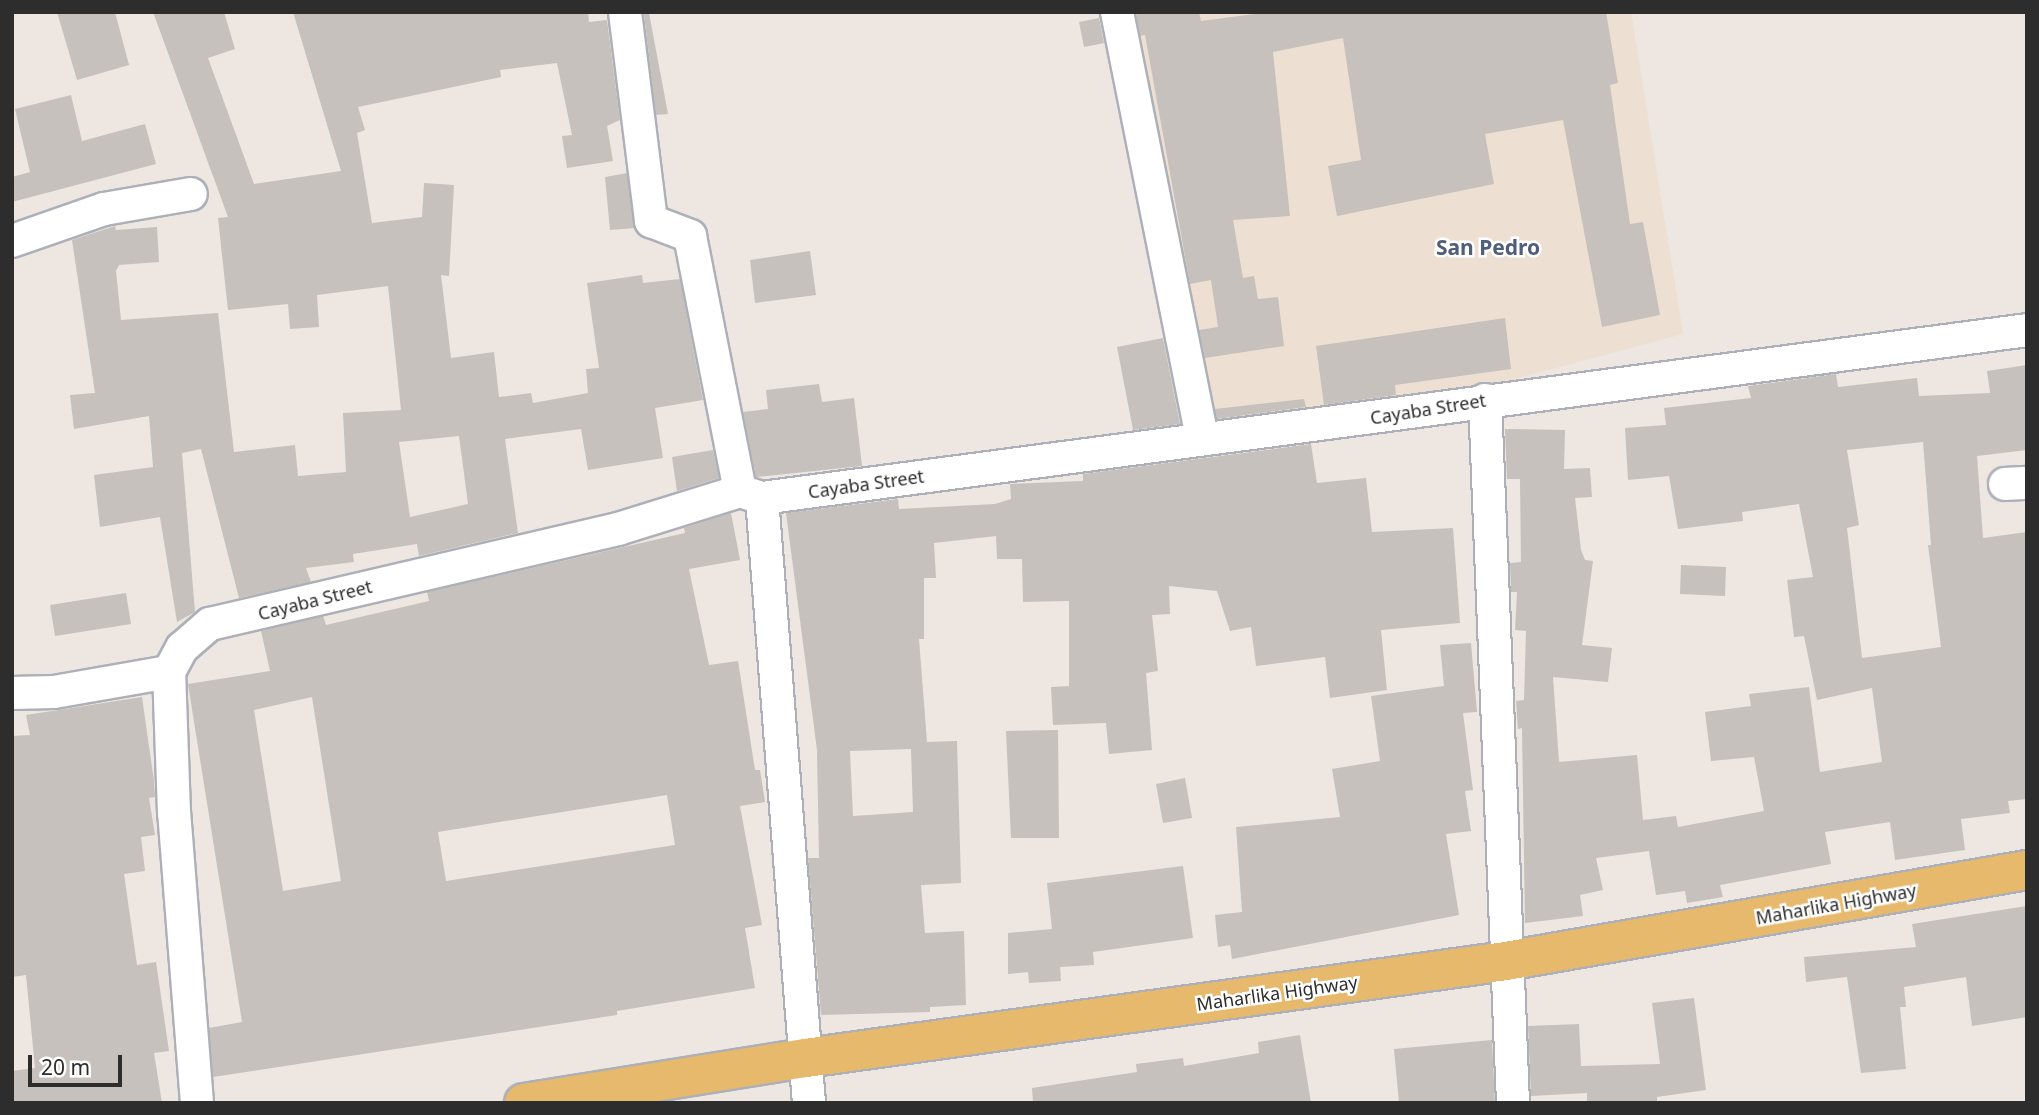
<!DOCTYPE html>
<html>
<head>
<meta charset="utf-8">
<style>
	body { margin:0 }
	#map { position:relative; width:2039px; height:1115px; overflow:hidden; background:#ede6e1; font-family:"Noto Sans",sans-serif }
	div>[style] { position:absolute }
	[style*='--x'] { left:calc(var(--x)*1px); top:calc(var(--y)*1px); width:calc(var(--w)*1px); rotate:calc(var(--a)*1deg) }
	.education>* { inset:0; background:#ede0d2 }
	.building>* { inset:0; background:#c6c1bc }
	.roads { filter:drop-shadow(2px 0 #adb0b8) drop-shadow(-2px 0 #adb0b8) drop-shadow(0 2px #adb0b8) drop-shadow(0 -2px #adb0b8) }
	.minor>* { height:32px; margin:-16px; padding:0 16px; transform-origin:16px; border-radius:16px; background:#fff }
	.primary>* { height:38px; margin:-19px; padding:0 19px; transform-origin:19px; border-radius:19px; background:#e6b96d }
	span { translate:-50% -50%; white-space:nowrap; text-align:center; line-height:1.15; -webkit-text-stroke:5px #fff; paint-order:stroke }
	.street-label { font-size:18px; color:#2d2d2d }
	.quarter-label { font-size:21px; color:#505e7a; font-weight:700 }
	.frame { position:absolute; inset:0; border:14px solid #2d2d2d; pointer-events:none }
	.scale { position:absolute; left:28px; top:1055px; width:94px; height:32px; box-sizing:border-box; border:4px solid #2d2d2d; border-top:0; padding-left:9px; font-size:21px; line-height:24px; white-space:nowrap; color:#2d2d2d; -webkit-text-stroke:5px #fff; paint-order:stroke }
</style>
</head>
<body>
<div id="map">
	<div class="education">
		<i style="clip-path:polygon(1125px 12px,1631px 12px,1683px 334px,1444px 398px,1209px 433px)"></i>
	</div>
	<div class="building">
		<i style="clip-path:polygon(57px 12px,115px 12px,129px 65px,77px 80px)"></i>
		<i style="clip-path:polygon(evenodd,153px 12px,224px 12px,235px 49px,208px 58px,254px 184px,341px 171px,293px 12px,588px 12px,589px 22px,607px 20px,620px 120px,607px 126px,613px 161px,567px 168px,562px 136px,572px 135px,557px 63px,500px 70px,501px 77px,358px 107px,365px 130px,357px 133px,372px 223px,422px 217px,424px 183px,454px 185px,449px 276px,441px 275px,451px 358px,494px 352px,499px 397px,531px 393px,533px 403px,588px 393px,586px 369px,599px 368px,587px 283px,642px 275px,643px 283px,680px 279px,703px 400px,655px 408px,663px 458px,588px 470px,581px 429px,505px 439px,518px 533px,419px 556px,417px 544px,353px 554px,354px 562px,306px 568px,311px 582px,239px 598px,201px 449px,182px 453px,195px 612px,177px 622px,160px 517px,100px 527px,94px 475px,153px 467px,149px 416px,74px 429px,70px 395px,95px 393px,72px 240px,115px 226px,116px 230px,157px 227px,159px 262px,119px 265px,116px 271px,121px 320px,218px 313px,234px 452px,295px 445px,298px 476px,346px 472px,343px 413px,401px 410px,388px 286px,317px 295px,319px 327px,290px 329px,288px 304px,228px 310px,218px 218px,228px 217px,153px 12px,459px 436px,468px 504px,410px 517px,399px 442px,459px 436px)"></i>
		<i style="clip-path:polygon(1136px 12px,1199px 12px,1201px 21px,1270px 12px,1606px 12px,1618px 83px,1610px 85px,1630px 224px,1643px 222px,1660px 315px,1602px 327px,1563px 120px,1485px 134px,1494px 184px,1337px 216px,1328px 166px,1361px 160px,1343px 38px,1273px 52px,1290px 216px,1233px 220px,1243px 278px,1254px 276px,1258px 299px,1278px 297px,1284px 346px,1205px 358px,1199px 330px,1218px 327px,1211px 280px,1190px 284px,1145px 35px,1140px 36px)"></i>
		<i style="clip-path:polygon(649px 13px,668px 114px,656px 115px,644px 14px)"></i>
		<i style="clip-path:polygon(1099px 18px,1104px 43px,1084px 47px,1079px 22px)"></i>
		<i style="clip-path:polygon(71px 95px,82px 141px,145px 124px,156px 164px,12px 202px,12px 177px,30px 172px,15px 109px)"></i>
		<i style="clip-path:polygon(627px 173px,635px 228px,610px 230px,605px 177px)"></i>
		<i style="clip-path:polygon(810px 251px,816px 295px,755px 303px,750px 260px)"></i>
		<i style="clip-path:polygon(1505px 318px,1511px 369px,1395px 385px,1396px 395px,1324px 405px,1316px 346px)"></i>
		<i style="clip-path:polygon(1163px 338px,1180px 424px,1133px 430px,1117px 347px)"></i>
		<i style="clip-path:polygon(evenodd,2027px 365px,2027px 450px,1977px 456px,1983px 538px,2027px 532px,2027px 799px,2008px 801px,2010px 813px,1961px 819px,1965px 850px,1895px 860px,1890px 822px,1825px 832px,1831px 864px,1720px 885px,1723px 897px,1687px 903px,1685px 891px,1656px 895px,1649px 851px,1596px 858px,1603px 890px,1580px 895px,1583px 916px,1525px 923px,1522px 728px,1518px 729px,1516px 701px,1524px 700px,1526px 631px,1515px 630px,1517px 592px,1511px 592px,1510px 563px,1521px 562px,1520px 479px,1507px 479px,1505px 429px,1565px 430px,1564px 469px,1590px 468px,1592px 497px,1575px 498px,1581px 550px,1585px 560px,1593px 561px,1582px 645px,1612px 648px,1608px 682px,1553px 677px,1559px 762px,1637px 755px,1643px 820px,1676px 816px,1678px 827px,1764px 811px,1754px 757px,1711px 761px,1705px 712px,1751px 706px,1749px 694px,1809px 687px,1820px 772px,1882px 762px,1872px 688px,1817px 700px,1804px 636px,1794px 637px,1787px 580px,1813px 577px,1799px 504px,1742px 512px,1743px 521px,1678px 529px,1669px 476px,1628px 480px,1625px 428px,1666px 425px,1664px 408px,1751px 398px,1748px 386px,1836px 374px,1838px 387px,1917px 378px,1919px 396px,1990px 393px,1987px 371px,2027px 365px,1923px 442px,1931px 545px,1928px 545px,1941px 647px,1862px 658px,1847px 528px,1859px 525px,1847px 450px,1923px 442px)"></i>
		<i style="clip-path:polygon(819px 384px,822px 402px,854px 398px,862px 466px,756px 477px,743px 412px,768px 409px,766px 390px)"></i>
		<i style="clip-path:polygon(1304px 399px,1306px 407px,1217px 419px,1215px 409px)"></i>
		<i style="clip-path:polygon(evenodd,1311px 444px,1317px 483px,1366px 478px,1372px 532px,1453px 528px,1460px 623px,1381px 630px,1387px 690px,1330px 698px,1325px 657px,1256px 666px,1251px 627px,1230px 631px,1217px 591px,1169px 586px,1170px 614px,1152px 615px,1158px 671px,1146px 673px,1152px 750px,1109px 754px,1106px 723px,1053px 725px,1051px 687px,1069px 686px,1069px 601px,1023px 602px,1022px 559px,997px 559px,996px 536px,934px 543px,936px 578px,924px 578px,924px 639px,919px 639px,927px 742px,957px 741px,961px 883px,921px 885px,925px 933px,964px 931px,966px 1005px,930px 1007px,930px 1012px,821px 1015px,808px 858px,819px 858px,817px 750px,786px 513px,898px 499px,899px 509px,995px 504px,1011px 499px,1010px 484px,1083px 481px,1083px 474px,1311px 444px,911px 749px,913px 812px,853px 816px,850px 751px,911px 749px)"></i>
		<i style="clip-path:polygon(713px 450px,719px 478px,677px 491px,672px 457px)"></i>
		<i style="clip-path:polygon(evenodd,731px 513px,740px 560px,689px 569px,709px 665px,738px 661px,755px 770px,760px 770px,765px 802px,740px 806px,762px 925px,745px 928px,755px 988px,617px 1011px,617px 1015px,213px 1077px,209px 1028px,242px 1022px,188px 684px,270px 671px,261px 631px,323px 616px,326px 625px,429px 601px,427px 592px,685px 533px,684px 528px,731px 513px,312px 697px,341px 881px,283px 891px,254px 710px,312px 697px,731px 513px,667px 795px,675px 845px,446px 881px,438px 832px,667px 795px)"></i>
		<i style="clip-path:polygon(1681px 565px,1726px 567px,1725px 596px,1680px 594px)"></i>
		<i style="clip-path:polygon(126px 593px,131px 624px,55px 636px,50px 605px)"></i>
		<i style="clip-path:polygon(1471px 643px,1477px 712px,1463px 713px,1473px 790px,1465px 791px,1471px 831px,1446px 834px,1459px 915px,1232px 959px,1230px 945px,1218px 947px,1215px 915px,1242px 912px,1236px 827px,1340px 817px,1332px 769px,1380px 761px,1371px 696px,1444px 686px,1440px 645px)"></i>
		<i style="clip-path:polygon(142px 697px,154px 781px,155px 797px,149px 798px,155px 835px,141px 837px,145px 871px,124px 874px,137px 965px,156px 962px,169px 1051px,154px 1053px,162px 1103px,12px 1103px,12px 1071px,35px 1068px,26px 975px,12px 977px,12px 736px,30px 735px,26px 715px)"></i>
		<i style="clip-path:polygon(1058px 730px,1059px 838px,1011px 838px,1006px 731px)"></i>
		<i style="clip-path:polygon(1185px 778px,1192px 818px,1163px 823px,1156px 784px)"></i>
		<i style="clip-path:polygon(1183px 866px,1193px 938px,1093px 952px,1094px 965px,1060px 967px,1061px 981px,1029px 983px,1028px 972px,1008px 974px,1008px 933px,1052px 929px,1047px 883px)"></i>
		<i style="clip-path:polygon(2027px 906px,2027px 1017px,1972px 1026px,1966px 977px,1904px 987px,1906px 1007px,1900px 1007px,1906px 1069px,1861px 1073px,1847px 977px,1806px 982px,1804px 957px,1916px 947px,1912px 924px)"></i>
		<i style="clip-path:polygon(1694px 998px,1706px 1090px,1657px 1097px,1657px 1103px,1587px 1103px,1587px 1093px,1531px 1096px,1528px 1026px,1579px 1024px,1581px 1066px,1660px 1064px,1652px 1003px)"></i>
		<i style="clip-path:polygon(1300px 1035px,1311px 1103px,1033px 1103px,1032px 1088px,1137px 1072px,1136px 1064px,1183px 1058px,1184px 1066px,1259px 1053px,1258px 1042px)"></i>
		<i style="clip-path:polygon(1492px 1040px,1495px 1103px,1399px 1103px,1394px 1049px)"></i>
	</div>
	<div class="roads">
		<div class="minor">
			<i style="--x:625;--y:12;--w:211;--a:82.9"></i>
			<i style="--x:651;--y:221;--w:42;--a:21"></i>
			<i style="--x:690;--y:236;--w:260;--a:78.9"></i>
			<i style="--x:1117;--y:12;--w:435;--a:78.7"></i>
			<i style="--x:12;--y:241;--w:97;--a:-19.2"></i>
			<i style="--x:104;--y:209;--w:88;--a:-9.8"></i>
			<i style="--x:1485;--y:400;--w:704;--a:87.72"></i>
			<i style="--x:2005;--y:484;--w:22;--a:-3"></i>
			<i style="--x:762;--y:498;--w:607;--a:85.56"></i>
			<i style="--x:12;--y:693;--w:42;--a:-1.4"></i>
			<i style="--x:54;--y:692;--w:117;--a:-9.9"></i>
			<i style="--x:197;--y:1103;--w:291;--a:-94.5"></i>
			<i style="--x:174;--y:813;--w:141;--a:-92"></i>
			<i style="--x:169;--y:672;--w:27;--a:-62"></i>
			<i style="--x:182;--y:648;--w:37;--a:-41"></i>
			<i style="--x:210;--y:624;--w:419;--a:-13.1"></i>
			<i style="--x:618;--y:529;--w:128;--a:-17.3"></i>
			<i style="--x:740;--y:491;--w:23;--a:18"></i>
			<i style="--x:762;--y:498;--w:1276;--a:-7.56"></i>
		</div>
		<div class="primary">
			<i style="--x:524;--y:1103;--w:286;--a:-9.1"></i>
			<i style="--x:806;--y:1058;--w:707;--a:-7.89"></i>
			<i style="--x:1506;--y:961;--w:529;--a:-9.91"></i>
		</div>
	</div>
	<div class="street-label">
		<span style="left:1428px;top:409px;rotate:-9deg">Cayaba Street</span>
		<span style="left:866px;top:484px;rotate:-8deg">Cayaba Street</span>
		<span style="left:315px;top:600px;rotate:-14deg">Cayaba Street</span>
		<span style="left:1836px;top:904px;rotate:-10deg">Maharlika Highway</span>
		<span style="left:1277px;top:993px;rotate:-8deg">Maharlika Highway</span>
	</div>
	<div class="quarter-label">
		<span style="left:1488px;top:247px">San Pedro</span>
	</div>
	<div class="frame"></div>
	<div class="scale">20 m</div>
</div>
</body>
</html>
